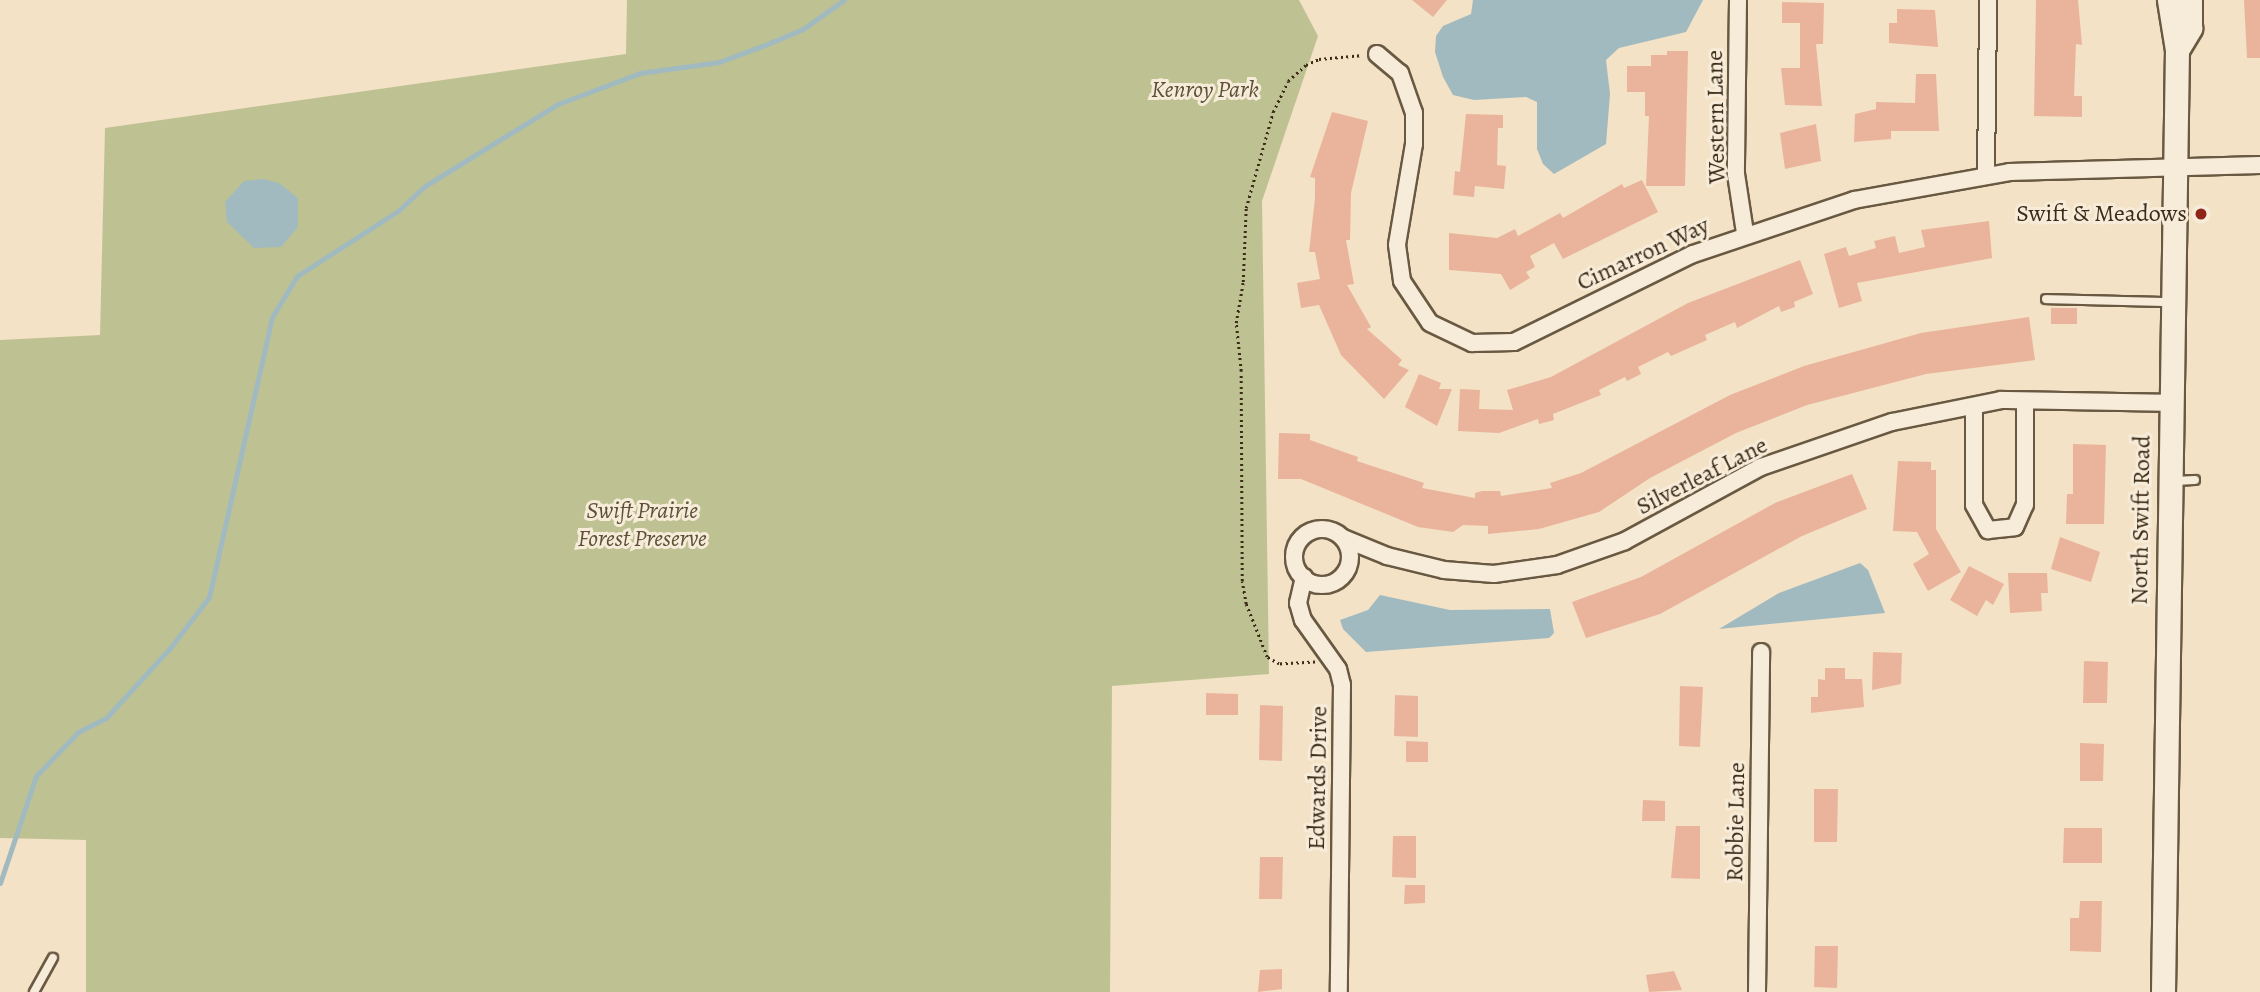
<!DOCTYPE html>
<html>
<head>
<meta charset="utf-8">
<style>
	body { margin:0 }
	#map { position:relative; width:2260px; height:992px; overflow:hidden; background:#f3e2c5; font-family:Alegreya,serif }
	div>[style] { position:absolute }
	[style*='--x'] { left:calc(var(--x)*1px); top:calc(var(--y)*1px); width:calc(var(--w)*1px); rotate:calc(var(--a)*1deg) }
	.green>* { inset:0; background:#bec292 }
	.water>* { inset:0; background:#a1bac0 }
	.stream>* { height:5px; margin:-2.5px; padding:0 2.5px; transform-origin:2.5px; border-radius:2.5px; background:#a1bac0 }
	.building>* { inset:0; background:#eab49c }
	.path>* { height:2.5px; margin-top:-1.25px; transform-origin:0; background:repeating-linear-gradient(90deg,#3b2b17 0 2px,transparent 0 5.5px) }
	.roads { filter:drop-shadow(2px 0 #695942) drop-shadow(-2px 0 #695942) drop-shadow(0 2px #695942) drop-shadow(0 -2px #695942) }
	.lane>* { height:8px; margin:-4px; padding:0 4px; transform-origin:4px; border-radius:4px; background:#f7ecd9 }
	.street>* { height:16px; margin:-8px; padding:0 8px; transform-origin:8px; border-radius:8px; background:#f7ecd9 }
	.street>.ring { margin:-8px; padding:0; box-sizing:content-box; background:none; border:16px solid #f7ecd9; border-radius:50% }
	.secondary>* { height:23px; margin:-11.5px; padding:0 11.5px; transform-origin:11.5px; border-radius:11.5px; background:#f7ecd9 }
	.dots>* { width:19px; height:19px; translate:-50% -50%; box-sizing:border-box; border:4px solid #f7ecd9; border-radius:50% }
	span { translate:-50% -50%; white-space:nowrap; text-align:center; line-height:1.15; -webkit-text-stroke:6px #f7ecd9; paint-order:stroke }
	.park-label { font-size:24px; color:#5c5136; font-style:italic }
	.street-label { font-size:24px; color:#3b2b17 }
	.poi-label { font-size:24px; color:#3b2b17 }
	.right { translate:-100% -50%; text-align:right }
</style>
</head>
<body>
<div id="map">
	<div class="green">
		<i style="clip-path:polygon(627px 0,1299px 0,1318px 36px,1262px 201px,1269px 674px,1112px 686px,1110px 992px,86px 992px,86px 840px,0 838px,0 340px,100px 335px,105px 128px,626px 54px)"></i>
	</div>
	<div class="water">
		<i style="clip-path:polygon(1473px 0,1703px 0,1686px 32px,1619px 48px,1606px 60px,1610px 94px,1606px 144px,1554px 174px,1543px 164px,1537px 149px,1537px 102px,1526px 97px,1474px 100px,1453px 95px,1443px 77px,1435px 52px,1436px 36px,1443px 26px,1471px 14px)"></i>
		<i style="clip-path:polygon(263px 179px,279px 183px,298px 198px,298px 227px,281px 247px,254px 248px,227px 222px,225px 202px,244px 181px)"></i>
		<i style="clip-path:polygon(1860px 563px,1868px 570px,1885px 613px,1719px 629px,1779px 593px)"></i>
		<i style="clip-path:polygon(1380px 595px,1450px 610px,1550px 609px,1554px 633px,1549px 638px,1366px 652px,1343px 629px,1340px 620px,1368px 610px)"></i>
	</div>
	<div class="stream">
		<i style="--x:0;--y:883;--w:113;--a:-71.4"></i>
		<i style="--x:36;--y:776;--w:61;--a:-46.3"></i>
		<i style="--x:78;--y:732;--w:31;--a:-27"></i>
		<i style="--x:106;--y:718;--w:95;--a:-47.6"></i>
		<i style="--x:170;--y:648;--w:64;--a:-52.6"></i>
		<i style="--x:209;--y:597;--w:287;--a:-77.3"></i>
		<i style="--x:272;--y:317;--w:48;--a:-58.6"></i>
		<i style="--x:297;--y:276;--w:120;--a:-32.8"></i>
		<i style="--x:398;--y:211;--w:37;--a:-43"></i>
		<i style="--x:425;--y:186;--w:156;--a:-31.7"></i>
		<i style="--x:558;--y:104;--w:88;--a:-20.7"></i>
		<i style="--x:640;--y:73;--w:80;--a:-7.9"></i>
		<i style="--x:719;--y:62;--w:49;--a:-20.3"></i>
		<i style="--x:765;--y:45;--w:41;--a:-22.8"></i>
		<i style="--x:803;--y:29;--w:50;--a:-35.3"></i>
	</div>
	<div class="building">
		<i style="clip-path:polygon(1412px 0,1447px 0,1433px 17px)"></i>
		<i style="clip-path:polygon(2036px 0,2078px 0,2082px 45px,2076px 44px,2074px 96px,2082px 96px,2082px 117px,2034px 116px)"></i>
		<i style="clip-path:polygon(2244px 0,2260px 0,2260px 58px,2247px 58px)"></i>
		<i style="clip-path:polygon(1782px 2px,1824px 3px,1823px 44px,1816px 44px,1822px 106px,1785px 105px,1781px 68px,1800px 68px,1800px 23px,1782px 23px)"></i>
		<i style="clip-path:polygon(1897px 9px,1935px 10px,1938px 47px,1889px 43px,1889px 23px,1897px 23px)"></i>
		<i style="clip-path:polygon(1667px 51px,1688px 51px,1685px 186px,1646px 186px,1649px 116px,1645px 116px,1645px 92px,1627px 92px,1627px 66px,1651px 66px,1651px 55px,1667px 55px)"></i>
		<i style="clip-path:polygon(1916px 74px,1936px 74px,1939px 131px,1891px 131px,1891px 139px,1854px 142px,1855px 114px,1876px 109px,1876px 102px,1915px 103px)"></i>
		<i style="clip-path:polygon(1332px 112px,1368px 121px,1351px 193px,1350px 240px,1346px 240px,1354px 284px,1347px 285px,1371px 327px,1367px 329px,1402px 360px,1398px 365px,1409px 370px,1384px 399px,1341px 355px,1319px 305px,1301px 308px,1297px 283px,1320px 279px,1315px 252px,1309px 252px,1315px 198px,1315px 178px,1310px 177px)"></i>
		<i style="clip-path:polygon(1466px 114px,1503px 115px,1503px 128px,1498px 128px,1497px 165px,1506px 166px,1504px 189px,1475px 186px,1474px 197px,1453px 195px,1455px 171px,1460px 172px)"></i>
		<i style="clip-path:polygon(1816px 124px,1821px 161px,1785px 169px,1780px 133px)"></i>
		<i style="clip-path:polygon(1642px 180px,1658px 212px,1563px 259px,1554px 243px,1530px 256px,1535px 267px,1526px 272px,1530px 278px,1510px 290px,1501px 274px,1449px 270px,1449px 233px,1497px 238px,1515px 229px,1518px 236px,1560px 213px,1563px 218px,1622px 184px,1624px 188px)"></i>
		<i style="clip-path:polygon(1989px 221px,1992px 258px,1857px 283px,1862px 301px,1839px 308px,1824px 254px,1846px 247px,1849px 256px,1876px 248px,1874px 241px,1895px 236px,1899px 253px,1925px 247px,1921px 230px)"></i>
		<i style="clip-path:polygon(1800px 260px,1813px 294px,1794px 302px,1795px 307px,1781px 312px,1779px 306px,1737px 328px,1735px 322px,1705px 335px,1707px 340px,1671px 356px,1668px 352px,1638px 367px,1641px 374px,1627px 381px,1625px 377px,1599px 390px,1601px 395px,1553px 414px,1554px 420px,1539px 424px,1538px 419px,1499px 433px,1458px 431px,1460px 389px,1480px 390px,1479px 409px,1513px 410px,1507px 390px,1551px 377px,1688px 303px)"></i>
		<i style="clip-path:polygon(2051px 308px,2077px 308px,2077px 324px,2051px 324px)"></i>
		<i style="clip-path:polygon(2029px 317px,2035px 360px,1926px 374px,1807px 405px,1736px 433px,1650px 478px,1599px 512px,1539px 529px,1488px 534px,1488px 526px,1463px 525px,1453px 532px,1418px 527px,1301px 479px,1278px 479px,1279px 433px,1310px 434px,1310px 440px,1358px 457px,1357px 461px,1424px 483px,1422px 488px,1475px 498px,1475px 493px,1482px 491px,1500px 491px,1501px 496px,1552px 488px,1550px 483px,1581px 473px,1730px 395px,1804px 366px,1921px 333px)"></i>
		<i style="clip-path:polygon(1419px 374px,1441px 383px,1439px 389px,1452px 389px,1437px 426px,1405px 407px)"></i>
		<i style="clip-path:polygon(2073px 444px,2106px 445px,2104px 524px,2066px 524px,2067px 494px,2073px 494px)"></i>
		<i style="clip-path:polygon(1898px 461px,1931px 462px,1931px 470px,1936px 470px,1936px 529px,1961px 572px,1928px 591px,1913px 564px,1929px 554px,1917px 532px,1893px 531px)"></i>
		<i style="clip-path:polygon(1852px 474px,1867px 509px,1802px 536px,1660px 614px,1586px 638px,1572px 602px,1641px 577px,1775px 503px)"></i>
		<i style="clip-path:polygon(2060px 537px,2100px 552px,2091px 582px,2051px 569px)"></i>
		<i style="clip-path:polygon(1969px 566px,2004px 584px,1993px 605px,1986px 600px,1977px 616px,1950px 600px)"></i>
		<i style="clip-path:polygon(2008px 573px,2047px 573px,2048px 593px,2041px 593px,2042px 611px,2010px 613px)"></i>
		<i style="clip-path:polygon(1873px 652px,1902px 653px,1901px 684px,1872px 690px)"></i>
		<i style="clip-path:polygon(2084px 661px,2108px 662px,2107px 703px,2083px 703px)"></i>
		<i style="clip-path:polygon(1825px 668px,1845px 668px,1845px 679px,1862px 679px,1864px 707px,1811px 713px,1811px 697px,1818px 697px,1818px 679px,1825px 680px)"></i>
		<i style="clip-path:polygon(1680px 686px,1703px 687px,1700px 747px,1679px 746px)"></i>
		<i style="clip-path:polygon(1206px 693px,1238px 694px,1238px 715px,1206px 715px)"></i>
		<i style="clip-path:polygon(1395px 695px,1418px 696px,1418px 737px,1394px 736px)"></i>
		<i style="clip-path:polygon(1260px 705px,1283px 706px,1282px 761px,1259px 760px)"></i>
		<i style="clip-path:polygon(1406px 741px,1428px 742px,1428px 762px,1406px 762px)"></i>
		<i style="clip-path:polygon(2080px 743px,2104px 744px,2103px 781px,2080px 781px)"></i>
		<i style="clip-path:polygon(1814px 789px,1838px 789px,1837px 842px,1814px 842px)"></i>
		<i style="clip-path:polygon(1643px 800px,1665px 801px,1665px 821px,1642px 821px)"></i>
		<i style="clip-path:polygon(1676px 826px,1700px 826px,1700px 879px,1671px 878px)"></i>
		<i style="clip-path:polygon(2064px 828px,2102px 828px,2102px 863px,2063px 863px)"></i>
		<i style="clip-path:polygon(1393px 836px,1416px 836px,1416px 878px,1392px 877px)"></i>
		<i style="clip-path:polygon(1260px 857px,1283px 857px,1282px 899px,1259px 899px)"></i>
		<i style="clip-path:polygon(1405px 885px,1425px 885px,1425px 903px,1404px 904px)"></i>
		<i style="clip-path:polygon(2080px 901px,2102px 901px,2101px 952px,2070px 951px,2070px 918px,2079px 918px)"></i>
		<i style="clip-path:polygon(1815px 946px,1838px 946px,1837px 988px,1814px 987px)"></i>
		<i style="clip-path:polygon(1282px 969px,1282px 989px,1258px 992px,1260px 970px)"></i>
		<i style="clip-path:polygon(1674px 971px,1682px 990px,1649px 992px,1646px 975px)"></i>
	</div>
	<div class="path">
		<i style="--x:1315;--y:662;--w:36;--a:177"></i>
		<i style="--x:1279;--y:664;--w:14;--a:-150"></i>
		<i style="--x:1267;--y:657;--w:57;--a:-111.6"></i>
		<i style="--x:1246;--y:604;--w:23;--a:-100"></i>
		<i style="--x:1242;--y:581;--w:210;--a:-90.3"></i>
		<i style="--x:1241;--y:371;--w:48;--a:-95.9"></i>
		<i style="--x:1236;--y:323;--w:42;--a:-80.3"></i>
		<i style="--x:1243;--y:282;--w:74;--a:-87.7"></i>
		<i style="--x:1246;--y:208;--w:100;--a:-74.3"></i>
		<i style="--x:1273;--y:112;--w:34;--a:-64"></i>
		<i style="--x:1288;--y:81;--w:24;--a:-42"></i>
		<i style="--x:1306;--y:65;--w:14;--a:-25"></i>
		<i style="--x:1319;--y:59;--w:44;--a:-5.2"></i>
	</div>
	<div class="roads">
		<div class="lane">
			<i style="--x:2046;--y:299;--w:124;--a:1.4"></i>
			<i style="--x:2174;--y:481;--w:21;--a:-3"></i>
			<i style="--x:34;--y:992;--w:39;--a:-61"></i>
		</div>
		<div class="street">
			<i style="--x:1738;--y:0;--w:174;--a:90.7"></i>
			<i style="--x:1736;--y:174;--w:60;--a:81.3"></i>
			<i style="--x:1377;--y:54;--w:30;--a:40"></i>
			<i style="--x:1400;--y:73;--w:42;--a:70.7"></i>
			<i style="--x:1414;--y:113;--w:31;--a:90"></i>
			<i style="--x:1414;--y:144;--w:102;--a:99.6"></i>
			<i style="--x:1397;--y:245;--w:36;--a:82"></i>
			<i style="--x:1402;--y:281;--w:50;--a:56.3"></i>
			<i style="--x:1430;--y:323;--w:47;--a:25.5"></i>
			<i style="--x:1472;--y:343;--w:42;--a:-1.4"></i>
			<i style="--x:1514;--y:342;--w:199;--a:-26.2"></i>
			<i style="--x:1693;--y:254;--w:170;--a:-18.5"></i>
			<i style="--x:1854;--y:200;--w:158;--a:-10.2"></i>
			<i style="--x:2009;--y:172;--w:251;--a:-1.6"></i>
			<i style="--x:1986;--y:174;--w:174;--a:-89.3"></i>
			<i style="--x:1974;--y:407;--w:98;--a:90"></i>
			<i style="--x:1974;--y:505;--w:29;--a:61"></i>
			<i style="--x:1988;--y:530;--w:27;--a:-6"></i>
			<i style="--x:2015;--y:527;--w:24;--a:-66"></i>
			<i style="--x:2025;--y:505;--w:104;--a:-90"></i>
			<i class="ring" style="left:1294px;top:529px;width:40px;height:40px"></i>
			<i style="--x:1343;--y:538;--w:48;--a:22.2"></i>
			<i style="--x:1387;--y:556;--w:59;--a:13.8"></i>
			<i style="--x:1444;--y:570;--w:50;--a:4.6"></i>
			<i style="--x:1494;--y:574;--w:64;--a:-8.1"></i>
			<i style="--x:1557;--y:565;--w:72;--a:-19.4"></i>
			<i style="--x:1625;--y:541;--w:155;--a:-28.6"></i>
			<i style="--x:1761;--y:467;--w:139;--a:-19"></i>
			<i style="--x:1892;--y:422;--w:111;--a:-11.4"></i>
			<i style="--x:2001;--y:400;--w:169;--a:1"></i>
			<i style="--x:1304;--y:577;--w:27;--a:103"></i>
			<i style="--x:1298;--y:603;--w:18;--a:74"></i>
			<i style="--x:1303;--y:620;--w:60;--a:54.5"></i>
			<i style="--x:1338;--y:669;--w:16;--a:76"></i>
			<i style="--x:1342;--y:685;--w:307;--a:90.6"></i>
			<i style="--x:1757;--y:992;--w:340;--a:-89.3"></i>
		</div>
		<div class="secondary">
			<i style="--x:2177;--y:50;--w:26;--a:-59"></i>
			<i style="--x:2190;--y:28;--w:28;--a:-90"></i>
			<i style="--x:2163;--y:992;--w:942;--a:-89.15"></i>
			<i style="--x:2177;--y:50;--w:51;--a:-99.1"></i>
		</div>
	</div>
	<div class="dots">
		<i style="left:2201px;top:214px;background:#8f2418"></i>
	</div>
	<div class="park-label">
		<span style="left:1205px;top:90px">Kenroy Park</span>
		<span style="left:642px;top:525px">Swift Prairie<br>Forest Preserve</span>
	</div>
	<div class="street-label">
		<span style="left:1716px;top:117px;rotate:-91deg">Western Lane</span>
		<span style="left:1643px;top:254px;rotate:-25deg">Cimarron Way</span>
		<span style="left:1702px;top:476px;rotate:-27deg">Silverleaf Lane</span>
		<span style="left:2141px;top:520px;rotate:-89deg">North Swift Road</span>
		<span style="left:1318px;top:778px;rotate:-89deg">Edwards Drive</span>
		<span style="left:1736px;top:822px;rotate:-89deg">Robbie Lane</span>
	</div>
	<div class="poi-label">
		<span class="right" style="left:2187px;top:214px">Swift &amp; Meadows</span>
	</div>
</div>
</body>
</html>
